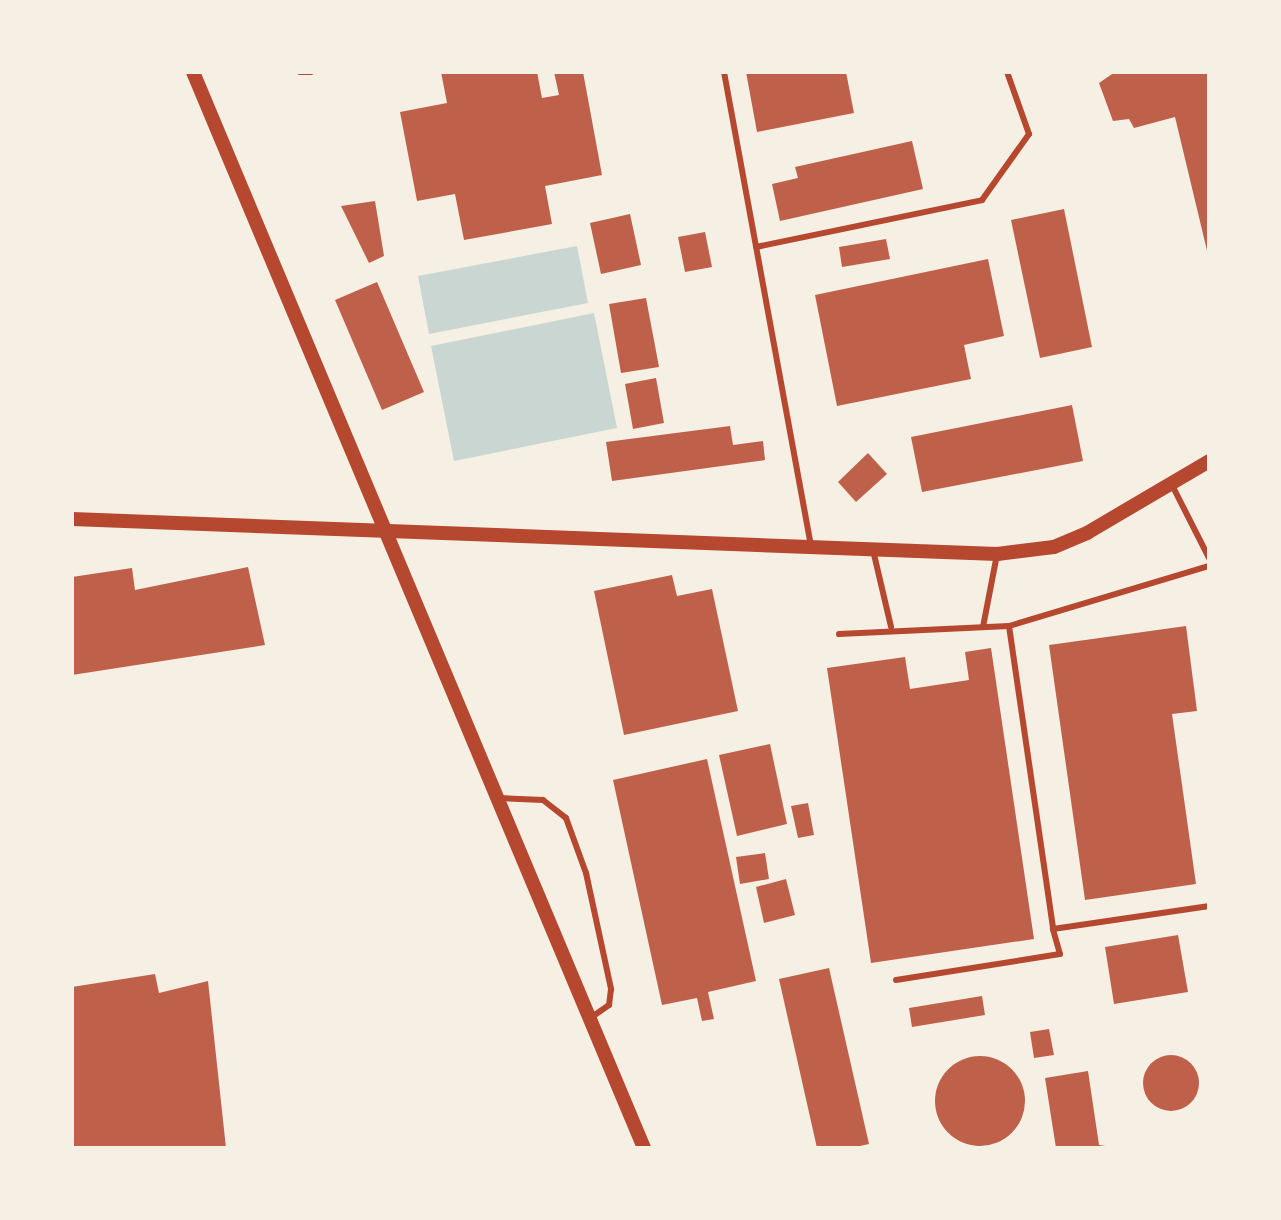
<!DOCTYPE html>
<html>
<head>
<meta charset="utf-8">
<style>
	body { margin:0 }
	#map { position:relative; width:1281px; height:1220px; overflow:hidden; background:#f6efe4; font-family:"Source Serif 4",serif }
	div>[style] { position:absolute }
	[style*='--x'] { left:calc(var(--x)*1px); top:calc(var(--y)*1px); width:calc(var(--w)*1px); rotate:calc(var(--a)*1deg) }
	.water>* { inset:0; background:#c9d6d2 }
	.building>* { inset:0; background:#bf614a }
	.round { border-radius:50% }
	.service>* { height:6px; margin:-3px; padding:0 3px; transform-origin:3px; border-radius:3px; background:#b5482f }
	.tertiary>* { height:14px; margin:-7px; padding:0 7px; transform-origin:7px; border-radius:7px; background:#b5482f }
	span { translate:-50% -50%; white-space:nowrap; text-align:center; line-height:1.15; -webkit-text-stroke:8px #f6efe4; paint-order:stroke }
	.frame { position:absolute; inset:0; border:74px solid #f6efe4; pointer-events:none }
</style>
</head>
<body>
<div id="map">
	<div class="water">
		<i style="clip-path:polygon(577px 246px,588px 303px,429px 334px,418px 276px)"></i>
		<i style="clip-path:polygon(594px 313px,617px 428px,454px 461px,431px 346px)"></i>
	</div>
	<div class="building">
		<i style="clip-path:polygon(441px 72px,537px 72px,542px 98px,559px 95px,554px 72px,583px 72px,602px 175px,545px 186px,552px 224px,464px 240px,455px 194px,417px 201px,400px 112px,447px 103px)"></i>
		<i style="clip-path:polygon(746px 72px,846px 72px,854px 113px,757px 132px)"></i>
		<i style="clip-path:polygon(1115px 72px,1209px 72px,1209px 259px,1175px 117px,1134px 128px,1129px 119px,1113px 121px,1099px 83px)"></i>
		<i style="clip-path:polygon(912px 141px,923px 189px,780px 221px,772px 184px,798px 178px,795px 167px)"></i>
		<i style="clip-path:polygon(375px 201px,384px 256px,369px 263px,341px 206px)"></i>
		<i style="clip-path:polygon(1064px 209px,1092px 347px,1040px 358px,1011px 220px)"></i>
		<i style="clip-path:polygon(630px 214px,641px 265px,601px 274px,590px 223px)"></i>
		<i style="clip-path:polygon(705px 232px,712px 267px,685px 272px,678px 237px)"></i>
		<i style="clip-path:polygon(886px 239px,890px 259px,842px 267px,839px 247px)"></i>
		<i style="clip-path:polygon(988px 259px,1004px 336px,964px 345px,971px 379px,837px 406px,815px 295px)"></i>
		<i style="clip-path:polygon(377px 282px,424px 392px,382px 410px,335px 300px)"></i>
		<i style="clip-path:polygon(646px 298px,659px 367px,621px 373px,609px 304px)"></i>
		<i style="clip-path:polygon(656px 378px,664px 423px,633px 429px,625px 384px)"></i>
		<i style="clip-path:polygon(1072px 405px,1083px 461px,922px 492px,911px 437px)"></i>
		<i style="clip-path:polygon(730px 426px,733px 445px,763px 441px,765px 460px,612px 481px,606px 442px)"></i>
		<i style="clip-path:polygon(868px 453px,887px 474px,856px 502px,838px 482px)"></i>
		<i style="clip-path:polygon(248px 567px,265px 645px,72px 675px,72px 577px,132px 568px,135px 590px)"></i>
		<i style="clip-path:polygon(672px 575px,677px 596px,712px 589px,738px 711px,624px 735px,594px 591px)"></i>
		<i style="clip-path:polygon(1186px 626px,1197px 711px,1172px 714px,1196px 884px,1085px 900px,1049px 645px)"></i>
		<i style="clip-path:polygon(991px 648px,1034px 939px,871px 963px,827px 668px,905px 657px,910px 689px,969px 680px,965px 652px)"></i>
		<i style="clip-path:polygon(770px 744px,787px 824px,737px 836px,719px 755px)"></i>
		<i style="clip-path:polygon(707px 759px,756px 981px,708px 992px,714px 1019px,702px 1021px,697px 998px,662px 1005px,613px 780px)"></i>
		<i style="clip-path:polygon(808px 803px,814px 835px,798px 838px,791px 806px)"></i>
		<i style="clip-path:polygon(765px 853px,769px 879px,740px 884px,736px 857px)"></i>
		<i style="clip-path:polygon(786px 879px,795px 915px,764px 923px,756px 887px)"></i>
		<i style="clip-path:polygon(1178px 935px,1188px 992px,1114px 1004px,1105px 947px)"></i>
		<i style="clip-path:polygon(829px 968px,869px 1144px,851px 1148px,817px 1148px,779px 979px)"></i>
		<i style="clip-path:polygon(155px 974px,159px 993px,208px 981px,226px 1148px,72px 1148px,72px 987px)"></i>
		<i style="clip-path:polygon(982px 996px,985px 1015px,912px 1027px,909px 1008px)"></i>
		<i style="clip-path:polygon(1049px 1029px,1054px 1055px,1034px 1058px,1030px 1032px)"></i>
		<i class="round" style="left:1143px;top:1055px;width:56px;height:56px"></i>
		<i class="round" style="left:935px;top:1056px;width:90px;height:90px"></i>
		<i style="clip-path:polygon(1088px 1071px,1099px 1145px,1119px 1148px,1056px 1148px,1045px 1078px)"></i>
	</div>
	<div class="service">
		<i style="--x:300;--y:72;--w:11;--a:0"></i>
		<i style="--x:724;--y:72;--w:480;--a:79.6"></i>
		<i style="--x:756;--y:247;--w:231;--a:-11.7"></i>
		<i style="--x:982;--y:200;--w:81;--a:-54.5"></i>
		<i style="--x:1029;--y:134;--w:66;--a:-109.5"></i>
		<i style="--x:1173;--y:487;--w:80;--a:63.1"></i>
		<i style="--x:873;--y:550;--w:79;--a:76.8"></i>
		<i style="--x:1009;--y:626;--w:306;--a:81.7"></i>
		<i style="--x:983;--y:627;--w:74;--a:-79.1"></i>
		<i style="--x:839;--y:634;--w:170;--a:-2.7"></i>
		<i style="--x:1009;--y:626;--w:209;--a:-16.7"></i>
		<i style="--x:499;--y:798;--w:44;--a:2.6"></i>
		<i style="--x:543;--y:800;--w:29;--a:38"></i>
		<i style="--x:566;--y:818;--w:59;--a:70"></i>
		<i style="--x:586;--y:873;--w:119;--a:77.8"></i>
		<i style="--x:611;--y:989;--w:16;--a:97"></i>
		<i style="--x:609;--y:1005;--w:21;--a:145"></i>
		<i style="--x:896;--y:980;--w:166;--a:-9"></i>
		<i style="--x:1060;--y:954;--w:26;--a:-106"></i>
		<i style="--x:1053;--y:929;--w:158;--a:-8.4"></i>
	</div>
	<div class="tertiary">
		<i style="--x:193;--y:72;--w:1167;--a:67.26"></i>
		<i style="--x:72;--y:519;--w:926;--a:2.17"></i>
		<i style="--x:997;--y:554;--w:57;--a:-7"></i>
		<i style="--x:1054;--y:547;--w:36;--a:-23"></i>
		<i style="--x:1087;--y:533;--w:142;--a:-30.5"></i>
	</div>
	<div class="frame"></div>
</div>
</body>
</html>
